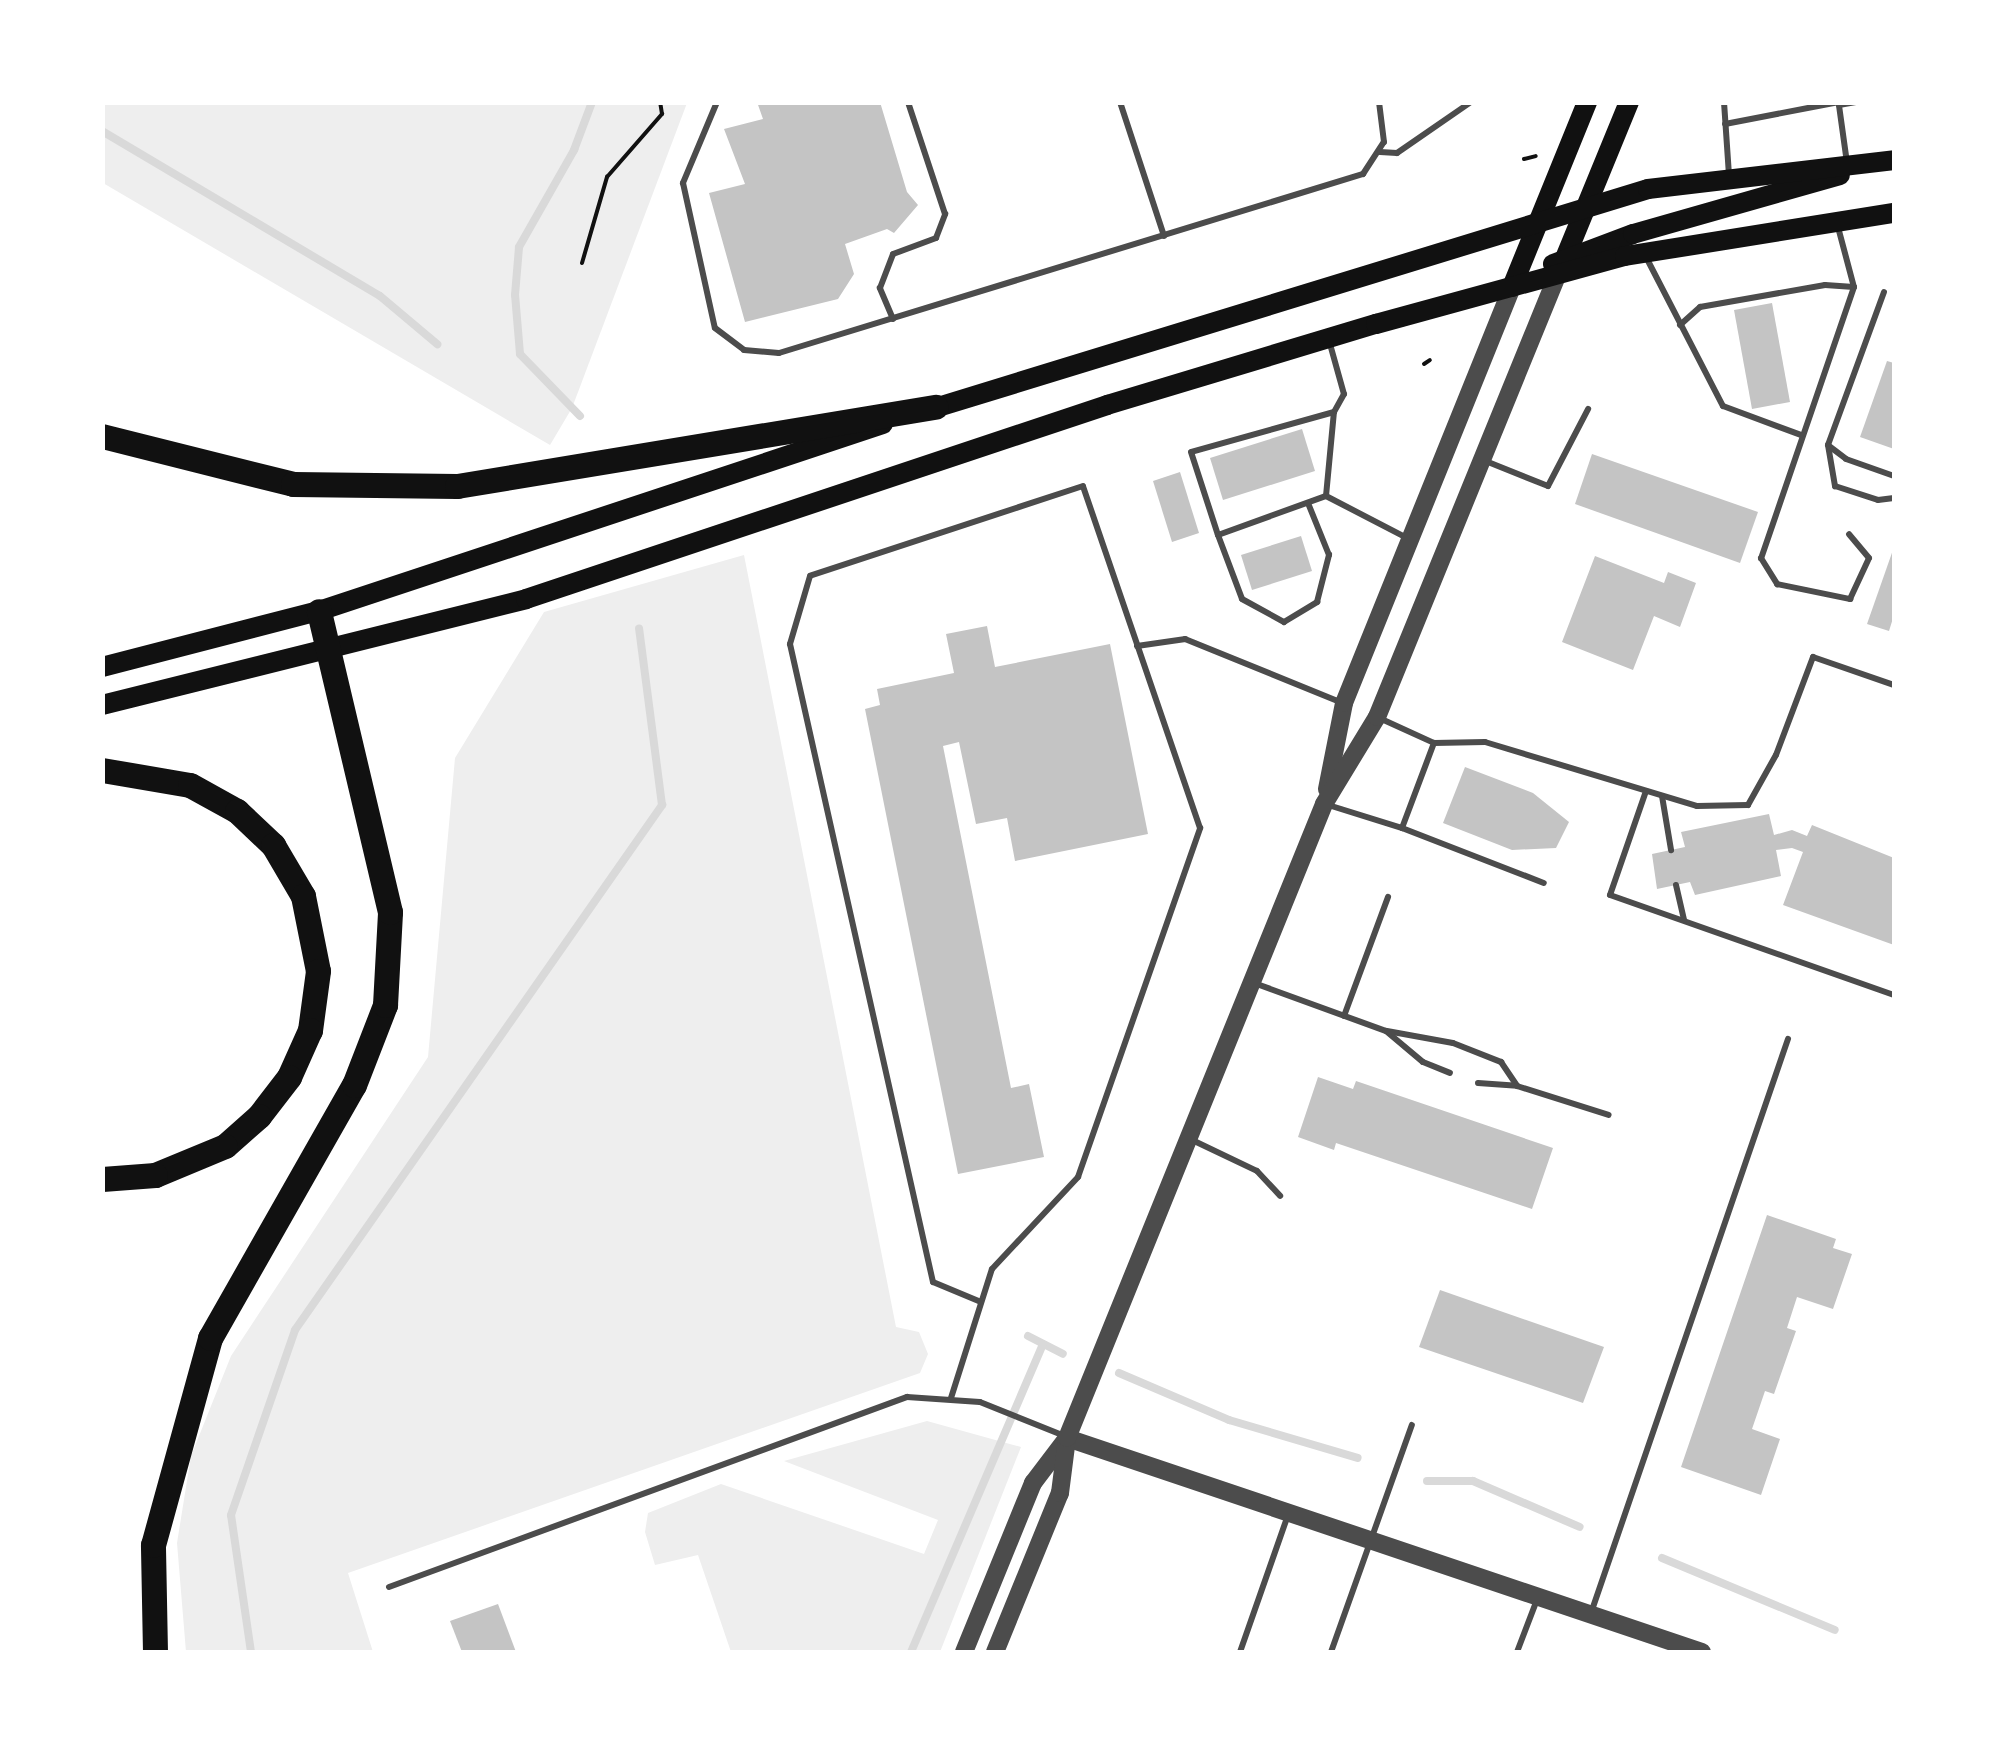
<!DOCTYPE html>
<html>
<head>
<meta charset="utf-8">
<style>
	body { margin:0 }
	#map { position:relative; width:1997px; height:1755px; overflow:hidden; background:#fff; font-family:"PT Sans",sans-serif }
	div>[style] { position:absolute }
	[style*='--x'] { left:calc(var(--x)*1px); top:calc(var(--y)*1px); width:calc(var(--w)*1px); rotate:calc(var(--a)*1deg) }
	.green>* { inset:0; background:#eee }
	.stream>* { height:8px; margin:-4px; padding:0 4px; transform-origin:4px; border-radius:4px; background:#d9d9d9 }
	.building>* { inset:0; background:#c4c4c4 }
	.path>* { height:4px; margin:-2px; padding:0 2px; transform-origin:2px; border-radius:2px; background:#111 }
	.service>* { height:6px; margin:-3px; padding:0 3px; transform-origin:3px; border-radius:3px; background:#4c4c4c }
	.tertiary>* { height:18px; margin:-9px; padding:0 9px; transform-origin:9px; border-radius:9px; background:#4c4c4c }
	.secondary>* { height:20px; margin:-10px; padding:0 10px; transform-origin:10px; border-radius:10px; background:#111 }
	.motorway>* { height:25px; margin:-12.5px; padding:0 12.5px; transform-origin:12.5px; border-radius:12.5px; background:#111 }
	span { translate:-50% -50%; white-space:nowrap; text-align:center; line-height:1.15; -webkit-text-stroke:10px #fff; paint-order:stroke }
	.frame { position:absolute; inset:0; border:105px solid #fff; pointer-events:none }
</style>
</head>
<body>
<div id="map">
	<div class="green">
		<i style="clip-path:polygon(103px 103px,687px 103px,572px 408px,550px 445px,103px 183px)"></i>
		<i style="clip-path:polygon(744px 555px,896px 1327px,919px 1332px,928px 1354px,920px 1373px,348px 1573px,373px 1652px,186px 1652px,177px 1543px,191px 1456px,231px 1356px,428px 1057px,455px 758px,544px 612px)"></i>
		<i style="clip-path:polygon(927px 1421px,1021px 1447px,940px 1652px,731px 1652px,698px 1555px,655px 1565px,645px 1532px,648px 1513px,721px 1484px,924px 1554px,938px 1520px,784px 1461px)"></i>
	</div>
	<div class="stream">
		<i style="--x:102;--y:131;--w:323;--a:30.7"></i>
		<i style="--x:380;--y:296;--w:75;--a:40.1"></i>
		<i style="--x:580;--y:416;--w:86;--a:-134.1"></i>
		<i style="--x:520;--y:354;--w:59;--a:-94.8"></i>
		<i style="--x:515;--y:295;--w:48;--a:-85.2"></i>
		<i style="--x:519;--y:247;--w:112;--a:-60.4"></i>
		<i style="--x:574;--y:150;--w:51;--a:-69.4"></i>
		<i style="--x:1028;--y:1336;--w:39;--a:27"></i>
		<i style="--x:1119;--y:1373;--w:120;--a:23.1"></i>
		<i style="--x:1229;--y:1420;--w:134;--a:16.4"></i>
		<i style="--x:1427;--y:1481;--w:46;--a:0"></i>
		<i style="--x:1473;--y:1481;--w:116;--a:23.3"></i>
		<i style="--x:1662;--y:1558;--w:187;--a:22.6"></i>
		<i style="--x:251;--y:1652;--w:138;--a:-98.3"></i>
		<i style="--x:231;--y:1515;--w:196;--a:-70.9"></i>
		<i style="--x:295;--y:1330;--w:641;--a:-55.04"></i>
		<i style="--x:662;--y:805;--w:178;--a:-97.4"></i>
		<i style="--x:911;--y:1652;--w:335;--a:-66.8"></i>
	</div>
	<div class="building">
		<i style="clip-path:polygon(757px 102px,880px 102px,907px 192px,918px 205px,894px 233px,887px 229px,845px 244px,854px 274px,838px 299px,745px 322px,709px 193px,745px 184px,724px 129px,763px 119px)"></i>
		<i style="clip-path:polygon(1772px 303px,1790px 402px,1752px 409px,1734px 310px)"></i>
		<i style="clip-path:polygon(1887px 361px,1894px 363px,1894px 449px,1860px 437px)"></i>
		<i style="clip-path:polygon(1302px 429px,1315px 471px,1223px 500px,1210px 458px)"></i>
		<i style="clip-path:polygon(1592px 454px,1758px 512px,1740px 563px,1575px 504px)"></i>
		<i style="clip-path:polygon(1180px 472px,1199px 533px,1172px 542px,1153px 481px)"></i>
		<i style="clip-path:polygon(1301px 536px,1312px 571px,1252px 590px,1241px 555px)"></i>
		<i style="clip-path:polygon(1894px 547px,1894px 615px,1889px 631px,1867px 624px)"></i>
		<i style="clip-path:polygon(1595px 556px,1664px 583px,1668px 572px,1696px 583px,1680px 627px,1654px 616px,1633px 670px,1562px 642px)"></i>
		<i style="clip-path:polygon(987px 626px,995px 667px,1110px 644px,1148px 834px,1015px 861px,1007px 818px,976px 824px,959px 742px,943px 746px,1011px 1088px,1029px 1084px,1044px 1157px,958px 1174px,865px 709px,880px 705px,877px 689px,954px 673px,946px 634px)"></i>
		<i style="clip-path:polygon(1465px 767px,1533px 793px,1569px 822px,1556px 848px,1512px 850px,1443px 823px)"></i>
		<i style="clip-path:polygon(1769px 814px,1774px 835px,1792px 830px,1807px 836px,1812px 825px,1894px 858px,1894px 945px,1783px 905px,1803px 852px,1792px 848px,1776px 850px,1781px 876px,1695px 895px,1690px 882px,1657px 889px,1652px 854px,1685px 847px,1681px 832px)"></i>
		<i style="clip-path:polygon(1318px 1077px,1353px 1089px,1356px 1081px,1553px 1148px,1532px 1209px,1336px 1143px,1334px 1150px,1298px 1137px)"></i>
		<i style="clip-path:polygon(1767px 1215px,1836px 1239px,1833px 1248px,1852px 1254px,1833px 1309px,1797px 1297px,1787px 1328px,1796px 1331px,1774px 1394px,1765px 1391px,1752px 1429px,1780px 1439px,1761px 1495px,1681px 1467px)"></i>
		<i style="clip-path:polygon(1440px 1290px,1604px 1347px,1583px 1403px,1419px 1347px)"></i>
		<i style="clip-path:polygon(498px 1604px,516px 1652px,462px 1652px,450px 1621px)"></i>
	</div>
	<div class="path">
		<i style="--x:1524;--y:159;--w:12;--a:-14"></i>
		<i style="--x:582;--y:263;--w:90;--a:-73.8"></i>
		<i style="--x:607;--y:177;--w:84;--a:-48.9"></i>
		<i style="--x:662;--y:114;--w:12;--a:-99"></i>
		<i style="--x:1424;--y:364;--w:7;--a:-34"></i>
	</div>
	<div class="service">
		<i style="--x:717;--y:102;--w:88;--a:112.8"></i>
		<i style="--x:683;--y:183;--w:148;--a:77.6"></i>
		<i style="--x:715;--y:328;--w:36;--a:37"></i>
		<i style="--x:744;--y:350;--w:35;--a:5"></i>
		<i style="--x:779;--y:353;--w:611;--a:-17.04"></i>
		<i style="--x:1363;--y:174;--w:38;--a:-57"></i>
		<i style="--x:1384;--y:142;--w:40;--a:-97.1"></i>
		<i style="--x:1120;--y:102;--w:141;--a:71.8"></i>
		<i style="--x:1724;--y:102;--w:74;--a:86.1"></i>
		<i style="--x:1725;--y:124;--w:116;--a:-10.9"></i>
		<i style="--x:1380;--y:152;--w:17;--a:3"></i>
		<i style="--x:1397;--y:153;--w:90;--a:-34.6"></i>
		<i style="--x:1847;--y:163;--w:59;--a:-97.9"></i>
		<i style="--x:1839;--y:105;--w:17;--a:-10"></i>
		<i style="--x:1838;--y:227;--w:62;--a:75.1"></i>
		<i style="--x:1854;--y:287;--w:287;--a:108.9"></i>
		<i style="--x:1761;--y:558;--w:31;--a:58"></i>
		<i style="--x:1777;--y:584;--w:75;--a:11.6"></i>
		<i style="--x:1850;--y:599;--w:45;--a:-65.1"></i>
		<i style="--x:1869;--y:558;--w:31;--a:-130"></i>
		<i style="--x:1645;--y:255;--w:170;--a:62.7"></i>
		<i style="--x:1723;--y:406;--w:83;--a:20.4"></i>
		<i style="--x:1884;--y:292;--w:163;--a:110.1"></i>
		<i style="--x:1828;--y:445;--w:42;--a:80.3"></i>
		<i style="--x:1835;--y:486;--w:45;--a:18"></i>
		<i style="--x:1878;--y:500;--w:16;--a:-7"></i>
		<i style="--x:893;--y:319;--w:34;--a:-113"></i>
		<i style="--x:880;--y:288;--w:36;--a:-69"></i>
		<i style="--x:893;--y:254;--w:46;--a:-20.4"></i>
		<i style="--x:936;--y:238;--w:26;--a:-69"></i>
		<i style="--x:945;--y:214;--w:118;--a:-108.3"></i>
		<i style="--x:1680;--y:325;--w:27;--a:-42"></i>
		<i style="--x:1700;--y:307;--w:127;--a:-10"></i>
		<i style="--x:1825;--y:285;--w:29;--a:4"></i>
		<i style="--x:1330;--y:344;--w:52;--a:74.4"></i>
		<i style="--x:1344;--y:394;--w:21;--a:119"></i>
		<i style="--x:1829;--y:446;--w:21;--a:37"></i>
		<i style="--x:1846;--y:459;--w:51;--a:19.5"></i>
		<i style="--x:1483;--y:460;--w:70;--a:21.8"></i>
		<i style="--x:1548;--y:486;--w:87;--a:-62.5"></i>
		<i style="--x:1326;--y:496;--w:84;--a:-84.6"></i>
		<i style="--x:1334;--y:412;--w:148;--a:164.4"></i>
		<i style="--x:1191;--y:452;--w:87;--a:72"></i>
		<i style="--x:1218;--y:535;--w:115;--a:-19.9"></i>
		<i style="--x:1326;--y:496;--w:91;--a:27.4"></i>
		<i style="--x:1218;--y:535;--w:68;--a:69.4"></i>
		<i style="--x:1242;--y:599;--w:48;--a:28.7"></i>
		<i style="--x:1284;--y:622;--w:39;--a:-31"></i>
		<i style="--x:1317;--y:602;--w:49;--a:-75.7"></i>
		<i style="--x:1329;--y:555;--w:56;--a:-112"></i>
		<i style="--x:1137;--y:646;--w:49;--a:-8.3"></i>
		<i style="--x:1185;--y:639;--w:170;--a:22.1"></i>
		<i style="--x:1377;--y:717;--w:63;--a:24.5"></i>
		<i style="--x:1434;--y:743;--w:51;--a:-1.1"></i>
		<i style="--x:1485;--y:742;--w:221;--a:16.8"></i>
		<i style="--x:1697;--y:806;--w:51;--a:-1.1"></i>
		<i style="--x:1748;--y:805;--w:57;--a:-60.8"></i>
		<i style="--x:1776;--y:755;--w:105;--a:-69.3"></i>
		<i style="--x:1813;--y:657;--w:86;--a:19.1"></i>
		<i style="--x:1646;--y:791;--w:110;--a:109.1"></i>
		<i style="--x:1610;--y:895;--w:301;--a:19.4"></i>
		<i style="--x:1662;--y:796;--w:55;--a:80.5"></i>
		<i style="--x:1325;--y:804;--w:81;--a:17.3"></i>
		<i style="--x:1402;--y:828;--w:91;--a:-69.4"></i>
		<i style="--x:1402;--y:828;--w:152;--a:21.2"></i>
		<i style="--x:1676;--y:885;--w:36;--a:77"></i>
		<i style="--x:1254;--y:983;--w:140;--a:20"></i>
		<i style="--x:1386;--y:1031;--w:48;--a:40"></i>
		<i style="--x:1423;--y:1062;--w:29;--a:22"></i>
		<i style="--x:1344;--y:1016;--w:127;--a:-69.7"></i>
		<i style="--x:1387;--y:1031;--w:67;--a:10.3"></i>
		<i style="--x:1453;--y:1043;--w:52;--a:21.6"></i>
		<i style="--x:1501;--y:1062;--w:29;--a:56"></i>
		<i style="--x:1478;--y:1083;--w:39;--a:4"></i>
		<i style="--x:1517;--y:1086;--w:96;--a:17.5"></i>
		<i style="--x:1190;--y:1139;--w:74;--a:25.5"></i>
		<i style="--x:1257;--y:1171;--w:34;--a:47"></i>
		<i style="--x:951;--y:1398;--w:135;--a:-72.4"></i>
		<i style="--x:992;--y:1269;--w:126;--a:-46.9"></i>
		<i style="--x:1078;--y:1177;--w:370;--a:-70.7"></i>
		<i style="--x:1200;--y:828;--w:361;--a:-108.9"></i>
		<i style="--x:1083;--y:486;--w:287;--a:161.8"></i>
		<i style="--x:810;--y:576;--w:71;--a:106.4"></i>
		<i style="--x:790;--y:644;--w:654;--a:77.37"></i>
		<i style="--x:933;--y:1282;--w:52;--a:22.6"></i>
		<i style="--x:389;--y:1587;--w:552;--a:-20.14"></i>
		<i style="--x:907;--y:1397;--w:73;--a:3.9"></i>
		<i style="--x:980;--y:1402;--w:94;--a:21.9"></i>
		<i style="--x:1591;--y:1613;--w:607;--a:-71.06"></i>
		<i style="--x:1240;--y:1652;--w:145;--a:-70.7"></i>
		<i style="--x:1331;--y:1652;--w:241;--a:-70.4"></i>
		<i style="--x:1517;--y:1652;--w:59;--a:-69.1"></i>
	</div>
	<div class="tertiary">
		<i style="--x:1327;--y:789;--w:88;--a:-78.8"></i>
		<i style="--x:1344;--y:703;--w:449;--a:-68"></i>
		<i style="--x:1067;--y:1438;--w:670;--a:18.62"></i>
		<i style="--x:964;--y:1652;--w:183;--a:-67.8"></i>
		<i style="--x:1033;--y:1483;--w:56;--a:-52.9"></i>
		<i style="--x:995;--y:1652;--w:172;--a:-67.8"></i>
		<i style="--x:1060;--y:1493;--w:55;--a:-82.7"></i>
		<i style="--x:1067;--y:1438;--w:684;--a:-67.93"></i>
		<i style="--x:1324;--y:804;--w:102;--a:-58.7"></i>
		<i style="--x:1377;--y:717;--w:479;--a:-67.8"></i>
	</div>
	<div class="secondary">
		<i style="--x:1563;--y:263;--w:174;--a:-67.7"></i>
		<i style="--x:1553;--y:264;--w:85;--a:-20.6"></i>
		<i style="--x:1633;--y:234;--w:215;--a:-15.9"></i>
		<i style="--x:1512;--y:287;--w:200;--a:-67.9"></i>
		<i style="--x:925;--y:411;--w:756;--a:-17.07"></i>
		<i style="--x:1648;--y:189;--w:248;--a:-6.7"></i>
		<i style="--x:102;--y:667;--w:224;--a:-14.5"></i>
		<i style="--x:319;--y:611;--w:594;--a:-18.34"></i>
		<i style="--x:102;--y:705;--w:437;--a:-14"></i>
		<i style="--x:526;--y:599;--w:613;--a:-18.46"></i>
		<i style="--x:1107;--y:405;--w:281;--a:-16.8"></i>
		<i style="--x:1376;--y:324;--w:258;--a:-15.3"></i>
		<i style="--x:1625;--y:256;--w:272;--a:-9.1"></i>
	</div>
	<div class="motorway">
		<i style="--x:102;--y:436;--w:197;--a:14.1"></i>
		<i style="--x:293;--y:484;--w:164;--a:0.7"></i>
		<i style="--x:457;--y:486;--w:485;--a:-9.4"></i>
		<i style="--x:102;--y:770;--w:89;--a:9.7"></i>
		<i style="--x:190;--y:785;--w:54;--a:29"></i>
		<i style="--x:237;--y:811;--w:50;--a:43.4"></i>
		<i style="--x:273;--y:845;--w:59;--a:59.5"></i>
		<i style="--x:303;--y:896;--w:76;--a:78.7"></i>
		<i style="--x:318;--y:971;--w:60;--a:97.7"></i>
		<i style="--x:310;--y:1030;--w:51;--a:114.1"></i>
		<i style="--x:289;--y:1077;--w:49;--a:127.6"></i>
		<i style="--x:259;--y:1116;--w:45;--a:138.6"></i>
		<i style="--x:225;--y:1146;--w:76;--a:157.5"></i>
		<i style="--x:155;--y:1175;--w:53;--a:175.7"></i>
		<i style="--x:155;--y:1652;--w:107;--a:-91.1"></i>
		<i style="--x:153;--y:1545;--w:215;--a:-74.6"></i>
		<i style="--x:210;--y:1338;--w:291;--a:-60.4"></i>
		<i style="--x:354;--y:1085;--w:86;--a:-68.8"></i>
		<i style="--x:385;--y:1005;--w:93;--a:-86.9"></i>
		<i style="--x:390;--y:912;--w:309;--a:-103.3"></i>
	</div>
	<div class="frame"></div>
</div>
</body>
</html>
